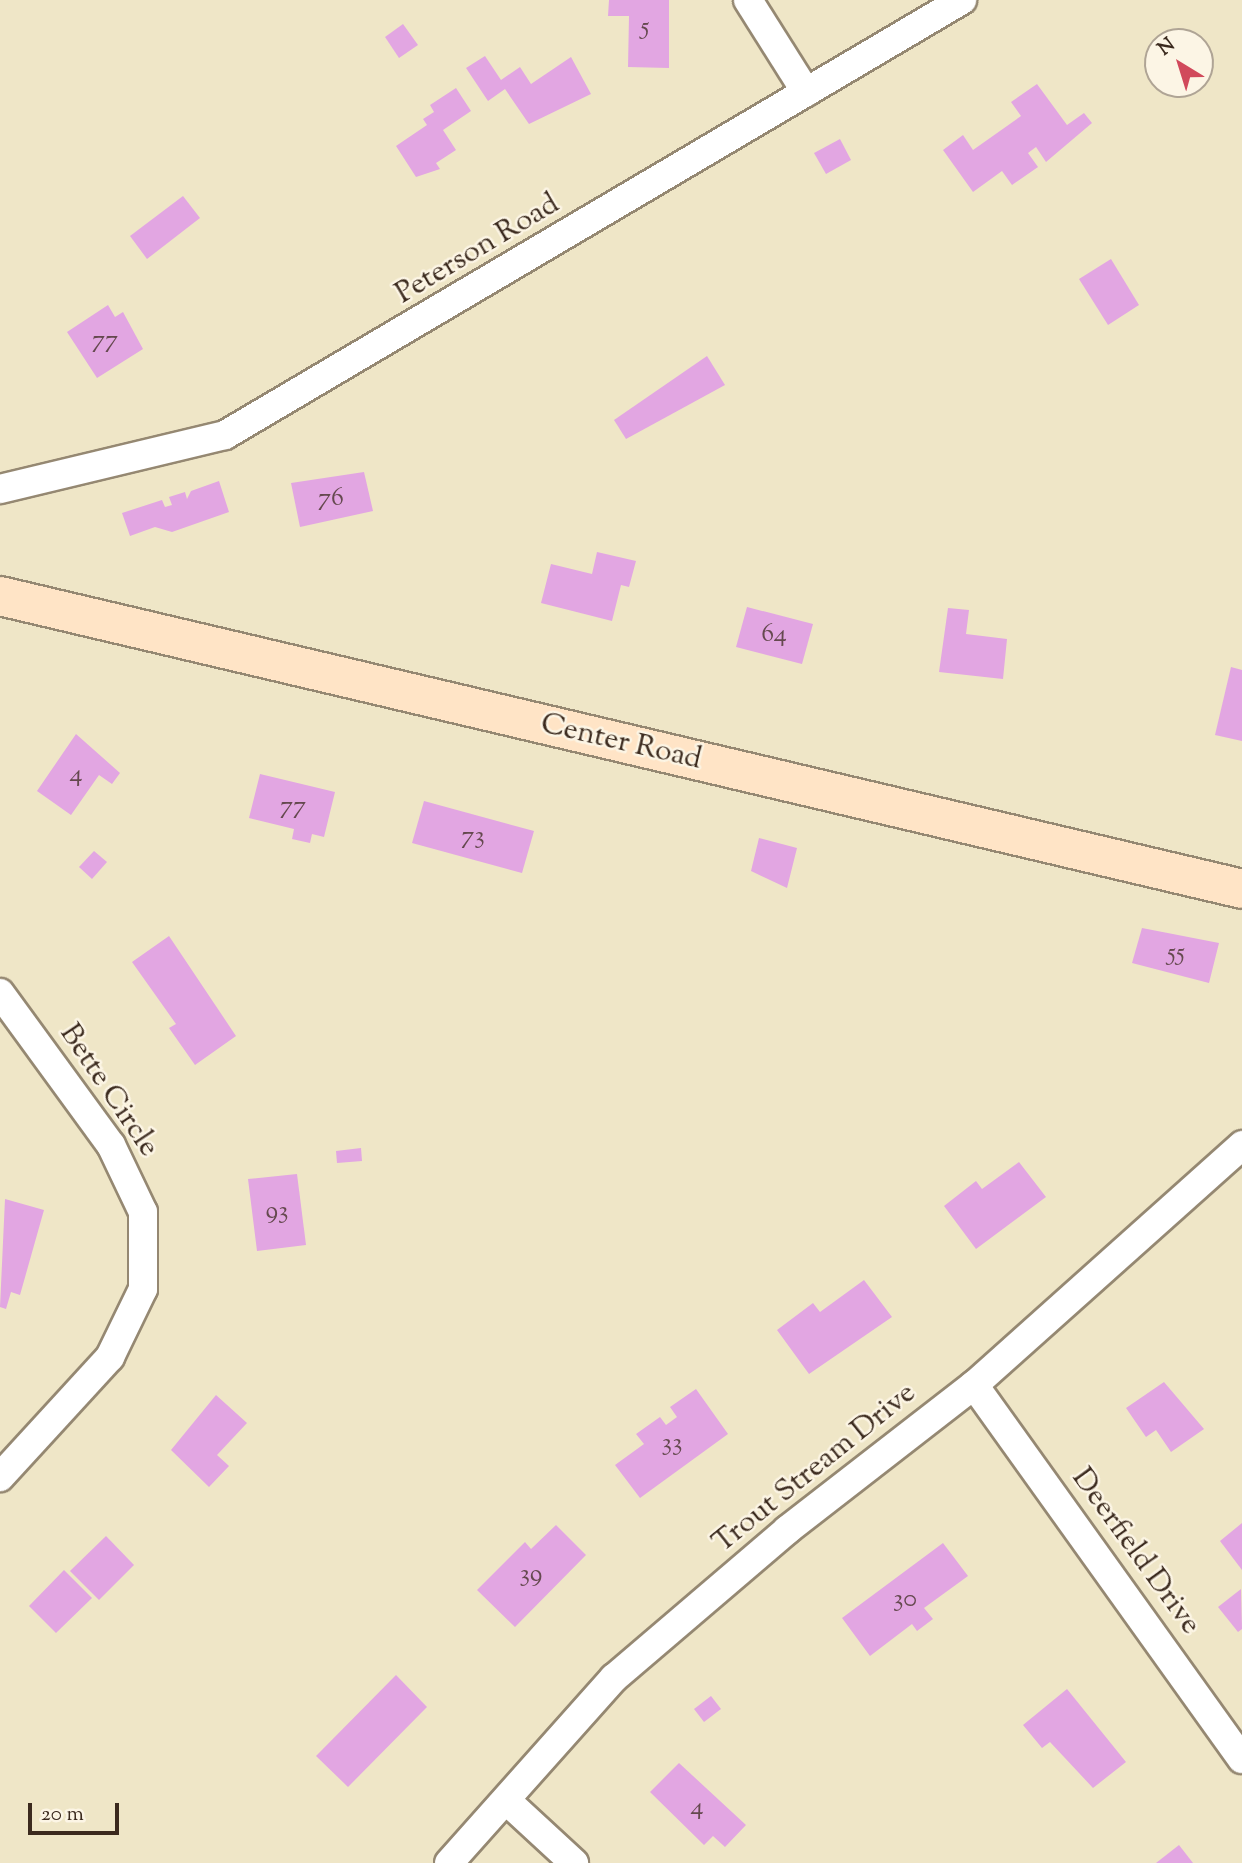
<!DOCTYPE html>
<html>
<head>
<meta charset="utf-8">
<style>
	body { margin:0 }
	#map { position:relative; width:1242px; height:1863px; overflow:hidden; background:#efe6c7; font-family:"Sorts Mill Goudy",serif }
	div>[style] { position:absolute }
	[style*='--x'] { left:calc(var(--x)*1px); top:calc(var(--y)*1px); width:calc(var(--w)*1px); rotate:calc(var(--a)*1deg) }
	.building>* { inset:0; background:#e2a6e2 }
	.roads { filter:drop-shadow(2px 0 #958872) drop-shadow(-2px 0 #958872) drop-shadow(0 2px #958872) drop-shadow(0 -2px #958872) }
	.street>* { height:28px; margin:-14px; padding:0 14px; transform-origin:14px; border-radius:14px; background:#fff }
	.secondary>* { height:38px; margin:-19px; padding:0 19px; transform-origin:19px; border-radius:19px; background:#ffe4c6 }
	span { translate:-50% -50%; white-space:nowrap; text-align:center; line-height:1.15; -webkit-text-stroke:5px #fcf5e5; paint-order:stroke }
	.number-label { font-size:26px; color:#65494f }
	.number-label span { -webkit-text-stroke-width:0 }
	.street-label { font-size:30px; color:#3b2a1e }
	.north { position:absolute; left:1144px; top:28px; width:70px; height:70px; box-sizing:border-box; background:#fcf5e5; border:2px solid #afa495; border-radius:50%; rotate:322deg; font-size:19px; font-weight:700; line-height:28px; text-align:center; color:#3b2a1e }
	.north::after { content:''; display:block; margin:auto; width:24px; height:32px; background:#d1495b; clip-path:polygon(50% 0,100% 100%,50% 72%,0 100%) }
	.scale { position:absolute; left:28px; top:1803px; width:91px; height:32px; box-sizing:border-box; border:4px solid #3b2a1e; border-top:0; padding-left:9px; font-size:21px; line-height:24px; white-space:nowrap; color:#3b2a1e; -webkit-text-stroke:5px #fcf5e5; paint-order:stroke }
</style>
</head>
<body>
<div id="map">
	<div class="building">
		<i style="clip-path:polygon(609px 0,669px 0,669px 68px,628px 67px,629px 16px,608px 16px)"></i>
		<i style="clip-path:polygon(403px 24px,418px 45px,399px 58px,385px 37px)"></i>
		<i style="clip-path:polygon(485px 56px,501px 80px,520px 67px,531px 84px,571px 57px,591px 94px,529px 124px,505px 89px,488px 101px,466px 68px)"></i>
		<i style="clip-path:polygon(1037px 84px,1067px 125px,1084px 113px,1092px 123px,1046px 162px,1036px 147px,1028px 153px,1038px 167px,1012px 185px,1002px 171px,973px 192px,943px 150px,963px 135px,973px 150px,1021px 116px,1011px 102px)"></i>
		<i style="clip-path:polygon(456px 88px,471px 111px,443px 130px,456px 150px,436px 163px,440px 169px,416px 177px,396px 146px,427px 125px,423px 119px,434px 112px,430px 105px)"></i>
		<i style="clip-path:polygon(840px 139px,851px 160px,826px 174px,814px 153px)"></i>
		<i style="clip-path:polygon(183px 196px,200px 218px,147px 259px,130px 236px)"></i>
		<i style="clip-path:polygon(1111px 259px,1139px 305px,1108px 325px,1079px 279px)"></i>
		<i style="clip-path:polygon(108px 305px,115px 317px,123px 312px,143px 349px,97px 378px,67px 332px)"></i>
		<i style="clip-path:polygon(707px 356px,725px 385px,626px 439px,614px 420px)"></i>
		<i style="clip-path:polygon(364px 472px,373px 511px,300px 527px,291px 483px)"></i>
		<i style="clip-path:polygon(219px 481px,229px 512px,172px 532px,155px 527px,130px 536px,122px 513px,162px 500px,165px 507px,172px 505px,169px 497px,185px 492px,187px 499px,191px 491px)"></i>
		<i style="clip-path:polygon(597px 552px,636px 561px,629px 587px,621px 585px,612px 621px,541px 603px,551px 564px,592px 574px)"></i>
		<i style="clip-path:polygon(747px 607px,813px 624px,802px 664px,736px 647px)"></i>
		<i style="clip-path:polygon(948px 608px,969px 610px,966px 634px,1007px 639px,1003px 679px,939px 672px)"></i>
		<i style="clip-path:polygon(1231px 667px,1242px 670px,1242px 741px,1215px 735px)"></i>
		<i style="clip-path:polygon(76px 734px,120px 773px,112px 784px,99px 775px,71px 815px,37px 791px)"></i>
		<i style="clip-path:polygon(260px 774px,335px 792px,324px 837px,312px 834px,310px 843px,292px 839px,294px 829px,249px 818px)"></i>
		<i style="clip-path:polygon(424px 801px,534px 831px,522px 873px,412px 843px)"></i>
		<i style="clip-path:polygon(759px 838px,797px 848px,787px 888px,751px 871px)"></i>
		<i style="clip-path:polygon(94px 851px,107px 862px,92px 879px,79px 867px)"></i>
		<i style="clip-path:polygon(1142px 928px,1219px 943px,1209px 983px,1132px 963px)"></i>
		<i style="clip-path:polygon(169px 936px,236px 1036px,195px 1065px,169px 1028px,176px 1024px,132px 962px)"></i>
		<i style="clip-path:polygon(361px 1148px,362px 1161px,337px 1163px,336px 1151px)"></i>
		<i style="clip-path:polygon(1019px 1162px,1046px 1197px,976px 1249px,944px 1206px,976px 1181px,982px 1189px)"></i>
		<i style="clip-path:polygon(297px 1174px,306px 1245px,257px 1251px,248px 1179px)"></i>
		<i style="clip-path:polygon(5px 1199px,44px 1210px,20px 1295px,11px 1292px,6px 1309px,0 1307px)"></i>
		<i style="clip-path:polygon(864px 1280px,892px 1317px,809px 1374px,777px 1330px,813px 1303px,820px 1312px)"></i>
		<i style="clip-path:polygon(1164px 1382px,1204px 1429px,1171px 1452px,1156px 1430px,1146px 1437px,1126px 1408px)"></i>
		<i style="clip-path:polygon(696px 1389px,728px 1434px,640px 1498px,615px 1465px,644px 1444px,636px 1434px,660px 1417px,666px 1425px,677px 1417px,670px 1407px)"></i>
		<i style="clip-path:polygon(216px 1395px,247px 1423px,217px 1455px,229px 1466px,209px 1487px,171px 1450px)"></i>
		<i style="clip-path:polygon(1242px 1523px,1242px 1570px,1220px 1541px)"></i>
		<i style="clip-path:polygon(556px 1525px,586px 1555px,515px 1627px,477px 1590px,525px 1542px,531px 1549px)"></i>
		<i style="clip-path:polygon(106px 1536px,134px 1565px,99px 1600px,70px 1571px)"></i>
		<i style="clip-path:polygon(943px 1543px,968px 1576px,924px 1608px,933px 1619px,917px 1631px,912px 1624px,870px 1656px,842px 1618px)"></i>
		<i style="clip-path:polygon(64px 1570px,92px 1598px,56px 1633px,29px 1606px)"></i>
		<i style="clip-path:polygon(1241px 1589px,1242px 1629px,1238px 1632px,1218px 1607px)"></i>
		<i style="clip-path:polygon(396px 1675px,427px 1707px,348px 1787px,316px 1756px)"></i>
		<i style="clip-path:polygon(1067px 1689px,1126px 1762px,1093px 1788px,1050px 1742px,1042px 1748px,1023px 1725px)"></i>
		<i style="clip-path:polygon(711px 1696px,721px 1709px,704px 1722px,694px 1709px)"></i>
		<i style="clip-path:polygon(679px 1763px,746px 1825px,725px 1847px,713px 1836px,704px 1845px,650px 1792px)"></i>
		<i style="clip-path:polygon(1179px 1845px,1193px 1863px,1156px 1863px)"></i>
	</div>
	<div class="roads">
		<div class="street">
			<i style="--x:748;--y:0;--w:109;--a:57.8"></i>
			<i style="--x:0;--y:489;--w:231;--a:-13.5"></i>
			<i style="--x:225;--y:435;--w:856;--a:-30.55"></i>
			<i style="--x:0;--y:993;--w:188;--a:53.9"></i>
			<i style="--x:111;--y:1145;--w:74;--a:64.5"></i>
			<i style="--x:143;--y:1212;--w:77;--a:90"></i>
			<i style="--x:143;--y:1289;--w:76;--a:115.9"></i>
			<i style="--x:110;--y:1357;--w:163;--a:132.5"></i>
			<i style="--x:974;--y:1385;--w:460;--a:54.4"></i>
			<i style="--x:508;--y:1802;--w:90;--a:42.7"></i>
			<i style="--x:449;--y:1863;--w:248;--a:-48.3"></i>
			<i style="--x:614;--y:1678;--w:228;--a:-40.5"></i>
			<i style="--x:787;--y:1530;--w:237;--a:-37.8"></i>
			<i style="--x:974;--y:1385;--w:360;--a:-41.8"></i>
		</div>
		<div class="secondary">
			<i style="--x:0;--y:596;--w:1276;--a:13.27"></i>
		</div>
	</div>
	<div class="number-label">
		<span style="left:645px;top:28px">5</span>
		<span style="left:105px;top:341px">77</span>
		<span style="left:331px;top:499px">76</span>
		<span style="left:774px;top:635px">64</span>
		<span style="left:76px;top:775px">4</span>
		<span style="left:293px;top:807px">77</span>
		<span style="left:473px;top:837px">73</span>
		<span style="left:1176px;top:954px">55</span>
		<span style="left:277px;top:1212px">93</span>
		<span style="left:672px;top:1444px">33</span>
		<span style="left:531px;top:1575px">39</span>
		<span style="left:905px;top:1600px">30</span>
		<span style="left:697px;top:1808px">4</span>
	</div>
	<div class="street-label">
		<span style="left:478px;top:250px;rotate:-31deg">Peterson Road</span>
		<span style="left:621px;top:743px;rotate:13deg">Center Road</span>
		<span style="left:108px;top:1091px;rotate:56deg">Bette Circle</span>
		<span style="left:815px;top:1469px;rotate:-39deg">Trout Stream Drive</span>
		<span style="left:1135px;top:1552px;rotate:54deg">Deerfield Drive</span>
	</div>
	<div class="north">N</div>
	<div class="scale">20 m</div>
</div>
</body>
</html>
